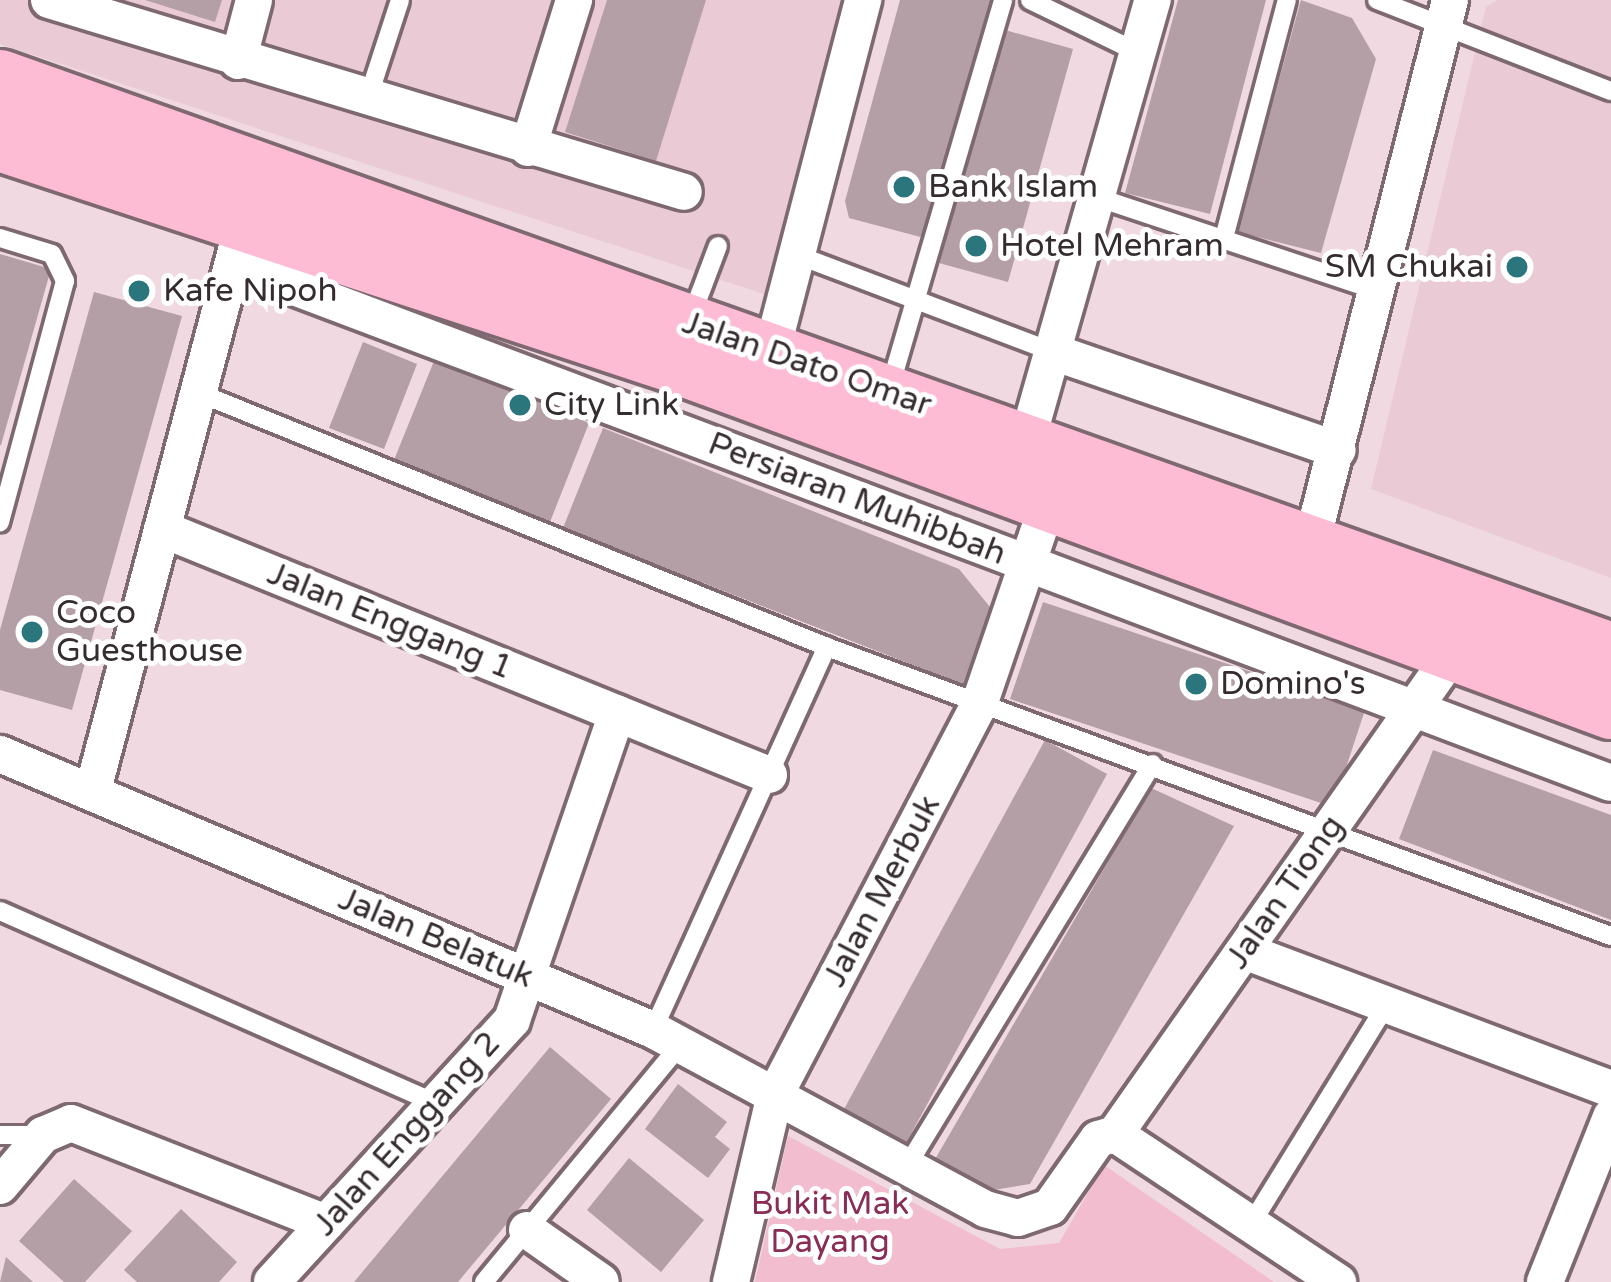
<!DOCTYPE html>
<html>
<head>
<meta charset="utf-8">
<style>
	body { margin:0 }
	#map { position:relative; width:1611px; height:1282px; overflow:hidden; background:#f0d9e0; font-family:"Varela Round",sans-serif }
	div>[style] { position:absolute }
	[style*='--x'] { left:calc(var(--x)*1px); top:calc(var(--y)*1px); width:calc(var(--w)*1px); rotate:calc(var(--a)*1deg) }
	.built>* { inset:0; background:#eacbd5 }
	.green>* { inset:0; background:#f1bdcf }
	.building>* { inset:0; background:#b59fa6 }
	.roads { filter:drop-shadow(3px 0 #7d696f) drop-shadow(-3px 0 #7d696f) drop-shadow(0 3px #7d696f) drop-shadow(0 -3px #7d696f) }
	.service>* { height:18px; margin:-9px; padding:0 9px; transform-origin:9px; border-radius:9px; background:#fff }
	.minor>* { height:36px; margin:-18px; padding:0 18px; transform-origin:18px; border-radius:18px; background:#fff }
	.trunk>* { height:60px; margin:-30px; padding:0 30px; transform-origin:30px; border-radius:30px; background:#febcd4 }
	.dots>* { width:33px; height:33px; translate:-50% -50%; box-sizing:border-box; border:6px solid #fff; border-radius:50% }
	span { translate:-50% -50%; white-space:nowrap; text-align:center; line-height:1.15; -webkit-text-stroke:10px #fff; paint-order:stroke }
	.poi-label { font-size:33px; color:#352c2f }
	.left { translate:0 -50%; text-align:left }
	.right { translate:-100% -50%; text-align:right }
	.street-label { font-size:33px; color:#352c2f }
	.park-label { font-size:33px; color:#892c56 }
</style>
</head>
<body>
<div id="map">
	<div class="built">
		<i style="clip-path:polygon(0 0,861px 0,776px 298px,0 44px)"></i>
		<i style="clip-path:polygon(1498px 0,1611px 0,1611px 578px,1371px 489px,1486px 6px)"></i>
	</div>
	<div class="green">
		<i style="clip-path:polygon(788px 1136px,1000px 1249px,1059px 1243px,1104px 1165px,1274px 1282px,755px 1282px)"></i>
	</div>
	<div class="building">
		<i style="clip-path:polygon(145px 0,222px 0,215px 22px)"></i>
		<i style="clip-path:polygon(607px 0,706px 0,656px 161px,565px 132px)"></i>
		<i style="clip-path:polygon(900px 0,994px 0,928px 239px,849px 218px,845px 201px)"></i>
		<i style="clip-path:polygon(1178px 0,1266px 0,1210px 214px,1125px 193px)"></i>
		<i style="clip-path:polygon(1301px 0,1352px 18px,1376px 59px,1321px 253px,1237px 232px)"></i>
		<i style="clip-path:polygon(1005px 30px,1073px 49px,1008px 282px,939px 263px)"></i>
		<i style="clip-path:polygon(0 254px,51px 269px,1px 445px,0 445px)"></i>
		<i style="clip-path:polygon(94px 292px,182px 316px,72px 710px,0 690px,0 630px)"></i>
		<i style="clip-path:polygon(363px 342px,417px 364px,384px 449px,329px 428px)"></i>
		<i style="clip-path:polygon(434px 361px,589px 423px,550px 522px,394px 460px)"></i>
		<i style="clip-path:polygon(603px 428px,959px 569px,994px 612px,969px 687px,563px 528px)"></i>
		<i style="clip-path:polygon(1043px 602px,1365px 710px,1333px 807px,1010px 699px)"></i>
		<i style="clip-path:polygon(1045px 740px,1107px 774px,905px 1145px,843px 1111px)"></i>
		<i style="clip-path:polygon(1433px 750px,1611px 815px,1611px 920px,1399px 839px)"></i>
		<i style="clip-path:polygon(1151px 788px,1234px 826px,1030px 1184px,987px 1191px,934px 1161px)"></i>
		<i style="clip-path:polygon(550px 1047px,611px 1099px,458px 1282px,354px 1282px)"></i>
		<i style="clip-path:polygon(678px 1084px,727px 1122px,715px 1137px,730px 1149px,708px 1178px,645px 1129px)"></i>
		<i style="clip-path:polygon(629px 1158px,704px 1220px,661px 1272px,587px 1210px)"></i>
		<i style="clip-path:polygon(74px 1179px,132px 1231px,85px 1282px,64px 1282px,19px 1241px)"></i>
		<i style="clip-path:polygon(181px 1209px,237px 1262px,219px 1282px,137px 1282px,124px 1270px)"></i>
		<i style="clip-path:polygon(6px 1257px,33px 1282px,0 1282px)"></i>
	</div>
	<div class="roads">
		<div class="service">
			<i style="--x:1030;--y:0;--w:119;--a:25.9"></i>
			<i style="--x:1377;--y:0;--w:251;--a:21.3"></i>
			<i style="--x:368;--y:98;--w:103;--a:-71.9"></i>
			<i style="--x:1096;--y:197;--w:297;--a:18.4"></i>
			<i style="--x:0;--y:238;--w:54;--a:17.1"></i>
			<i style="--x:52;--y:254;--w:30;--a:64"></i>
			<i style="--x:65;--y:281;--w:250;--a:105.1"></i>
			<i style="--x:1224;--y:238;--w:246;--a:-75.2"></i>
			<i style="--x:795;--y:254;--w:276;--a:20.8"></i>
			<i style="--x:690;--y:320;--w:79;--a:-69.3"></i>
			<i style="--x:890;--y:387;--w:403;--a:-73.7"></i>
			<i style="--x:199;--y:393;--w:677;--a:22.02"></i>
			<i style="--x:827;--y:647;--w:836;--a:20.24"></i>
			<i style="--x:0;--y:911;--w:476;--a:23.8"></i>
			<i style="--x:653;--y:1030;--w:421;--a:-65.6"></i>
			<i style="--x:0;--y:1135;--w:43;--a:0"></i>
			<i style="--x:907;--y:1166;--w:471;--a:-58.6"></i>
			<i style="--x:1251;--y:1224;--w:257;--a:-58.3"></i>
			<i style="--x:484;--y:1282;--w:308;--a:-50.4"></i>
		</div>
		<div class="minor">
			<i style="--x:49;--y:0;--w:663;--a:16.82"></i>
			<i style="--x:238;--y:61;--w:63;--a:-75.3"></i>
			<i style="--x:528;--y:148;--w:155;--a:-72.7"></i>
			<i style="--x:233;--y:264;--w:1472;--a:20.64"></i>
			<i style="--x:772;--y:350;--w:362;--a:-75.4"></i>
			<i style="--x:1053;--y:352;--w:301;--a:19"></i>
			<i style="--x:1027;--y:441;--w:459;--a:-74.1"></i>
			<i style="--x:162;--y:529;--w:655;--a:22.06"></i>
			<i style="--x:1311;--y:545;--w:562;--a:-75.69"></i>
			<i style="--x:0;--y:754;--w:709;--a:22.91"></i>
			<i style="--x:653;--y:1030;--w:377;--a:28.3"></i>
			<i style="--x:985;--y:1209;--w:34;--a:15"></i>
			<i style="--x:1018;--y:1218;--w:34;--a:-19"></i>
			<i style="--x:1050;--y:1207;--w:83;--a:-54.8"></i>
			<i style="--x:1098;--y:1139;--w:18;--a:-16"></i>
			<i style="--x:93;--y:790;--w:566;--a:-75.15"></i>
			<i style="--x:1244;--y:951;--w:392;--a:20.6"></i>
			<i style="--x:1115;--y:1134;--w:591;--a:-54.91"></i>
			<i style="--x:1115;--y:1134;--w:268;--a:33.6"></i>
			<i style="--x:0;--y:1186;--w:67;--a:-49.9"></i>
			<i style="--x:43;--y:1135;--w:30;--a:-23"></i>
			<i style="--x:71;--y:1123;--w:274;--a:21.4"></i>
			<i style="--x:527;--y:1230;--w:90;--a:35.1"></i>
			<i style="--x:272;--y:1282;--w:355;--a:-47.5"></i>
			<i style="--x:512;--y:1020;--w:324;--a:-71.1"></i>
			<i style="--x:731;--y:1282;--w:192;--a:-76.8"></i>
			<i style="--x:775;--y:1095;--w:440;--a:-62.4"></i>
			<i style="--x:979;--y:705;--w:213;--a:-71.1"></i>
			<i style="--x:1545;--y:1282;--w:178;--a:-68.2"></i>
		</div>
		<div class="trunk">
			<i style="--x:0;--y:80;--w:1710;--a:19.58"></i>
			<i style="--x:0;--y:141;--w:714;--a:18.21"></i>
			<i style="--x:678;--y:364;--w:995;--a:20.29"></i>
		</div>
	</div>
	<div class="dots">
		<i style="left:904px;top:187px;background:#2b757c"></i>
		<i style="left:976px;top:246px;background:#2b757c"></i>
		<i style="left:1517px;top:267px;background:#2b757c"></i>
		<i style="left:139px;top:291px;background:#2b757c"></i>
		<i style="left:520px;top:405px;background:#2b757c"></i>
		<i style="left:32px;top:632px;background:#2b757c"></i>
		<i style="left:1196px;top:684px;background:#2b757c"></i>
	</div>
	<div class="poi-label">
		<span class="left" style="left:928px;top:187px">Bank Islam</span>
		<span class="left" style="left:1000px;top:246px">Hotel Mehram</span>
		<span class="right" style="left:1493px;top:267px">SM Chukai</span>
		<span class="left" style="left:163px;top:291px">Kafe Nipoh</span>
		<span class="left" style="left:544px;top:405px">City Link</span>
		<span class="left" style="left:56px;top:632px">Coco<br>Guesthouse</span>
		<span class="left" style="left:1220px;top:684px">Domino's</span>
	</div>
	<div class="street-label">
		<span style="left:807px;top:364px;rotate:19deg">Jalan Dato Omar</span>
		<span style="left:857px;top:499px;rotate:21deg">Persiaran Muhibbah</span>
		<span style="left:390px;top:621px;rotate:22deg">Jalan Enggang 1</span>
		<span style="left:882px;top:891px;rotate:-62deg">Jalan Merbuk</span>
		<span style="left:1285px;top:892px;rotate:-55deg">Jalan Tiong</span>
		<span style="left:436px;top:938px;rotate:23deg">Jalan Belatuk</span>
		<span style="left:407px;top:1134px;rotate:-48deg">Jalan Enggang 2</span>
	</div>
	<div class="park-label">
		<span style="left:830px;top:1223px">Bukit Mak<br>Dayang</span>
	</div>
</div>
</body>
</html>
